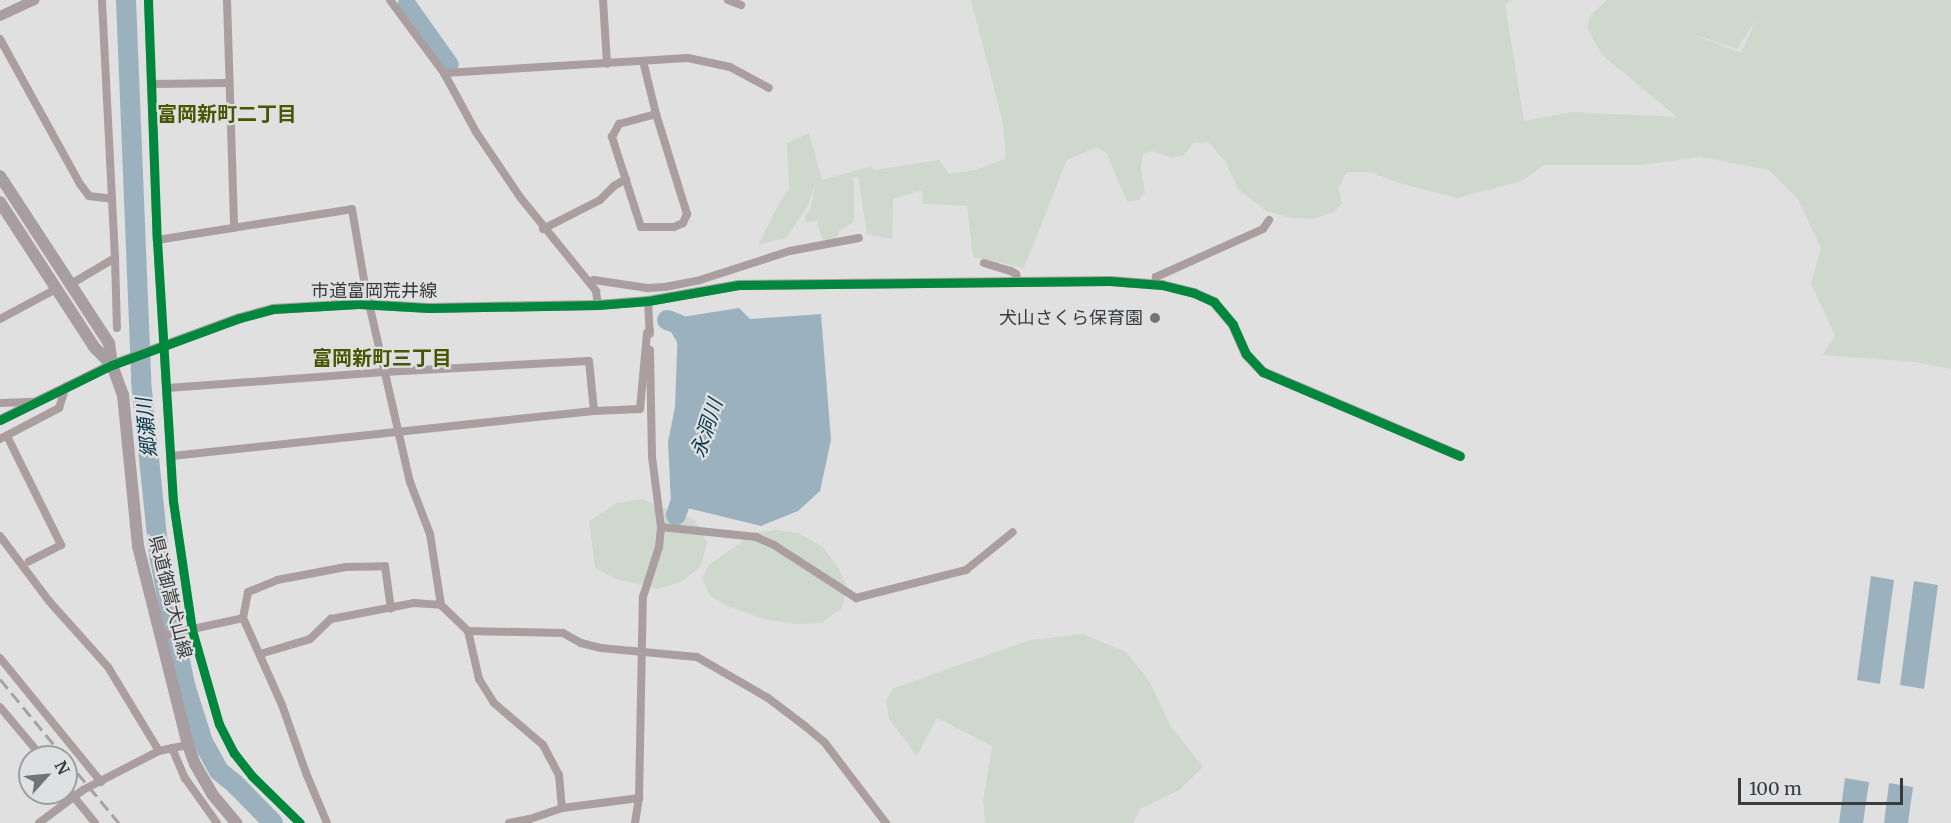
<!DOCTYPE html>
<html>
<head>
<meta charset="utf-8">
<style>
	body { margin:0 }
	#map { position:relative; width:1951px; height:823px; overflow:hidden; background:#e0e0e1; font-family:Merriweather,"Noto Sans JP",serif }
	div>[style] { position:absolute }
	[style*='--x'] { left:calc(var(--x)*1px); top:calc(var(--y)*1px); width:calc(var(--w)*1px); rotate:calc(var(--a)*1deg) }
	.green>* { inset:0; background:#ced8cd }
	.water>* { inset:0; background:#9bb2be }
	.river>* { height:20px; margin:-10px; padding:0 10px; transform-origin:10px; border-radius:10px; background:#9bb2be }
	.minor>* { height:8px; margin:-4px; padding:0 4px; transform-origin:4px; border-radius:4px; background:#aa9ea1 }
	.tertiary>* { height:10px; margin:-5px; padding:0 5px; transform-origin:5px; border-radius:5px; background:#aa9ea1 }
	.secondary>* { height:12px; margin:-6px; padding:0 6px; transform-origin:6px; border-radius:6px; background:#a89da0 }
	.rail>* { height:3px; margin-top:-1.5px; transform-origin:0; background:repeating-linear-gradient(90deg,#a8a1a4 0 12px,transparent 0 18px) }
	.cycleway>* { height:9px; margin:-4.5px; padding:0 4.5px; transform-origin:4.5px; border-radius:4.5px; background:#00873e }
	.dots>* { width:16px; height:16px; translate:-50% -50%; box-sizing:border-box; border:3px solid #dfe0e2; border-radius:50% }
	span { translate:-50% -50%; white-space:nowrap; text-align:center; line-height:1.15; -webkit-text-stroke:4.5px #dfe0e2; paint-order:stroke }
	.street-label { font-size:18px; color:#393a3b }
	.poi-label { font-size:18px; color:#393a3b }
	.right { translate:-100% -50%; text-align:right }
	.neighbourhood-label { font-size:20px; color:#495500; font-weight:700 }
	.water-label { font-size:20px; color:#08384b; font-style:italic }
	.north { position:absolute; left:18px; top:745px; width:60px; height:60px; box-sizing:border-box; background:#dfe0e2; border:2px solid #9d9e9f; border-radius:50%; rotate:63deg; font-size:16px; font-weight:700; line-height:24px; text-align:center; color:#393a3b }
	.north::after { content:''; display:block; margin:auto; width:21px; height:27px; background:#737475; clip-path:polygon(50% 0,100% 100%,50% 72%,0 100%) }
	.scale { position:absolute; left:1738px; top:778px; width:165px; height:27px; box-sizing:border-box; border:3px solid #393a3b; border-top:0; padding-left:8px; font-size:18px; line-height:21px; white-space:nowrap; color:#393a3b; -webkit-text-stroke:4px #dfe0e2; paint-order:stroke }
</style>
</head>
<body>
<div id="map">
	<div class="green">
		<i style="clip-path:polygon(evenodd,971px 0,1514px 0,1505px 4px,1524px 121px,1572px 112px,1677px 117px,1602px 55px,1587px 28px,1590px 16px,1607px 0,1951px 0,1951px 369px,1916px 362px,1822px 355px,1835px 336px,1811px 283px,1821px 248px,1798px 199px,1769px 170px,1701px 157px,1640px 165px,1544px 165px,1522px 181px,1457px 198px,1399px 183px,1369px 172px,1347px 172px,1338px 188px,1342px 203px,1334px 212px,1313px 219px,1291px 218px,1266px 211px,1238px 189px,1225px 161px,1208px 142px,1194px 143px,1183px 156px,1171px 158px,1152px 151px,1143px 154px,1141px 168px,1145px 193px,1139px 200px,1127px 202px,1107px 154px,1097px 147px,1067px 160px,1024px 268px,973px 257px,967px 206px,923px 204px,922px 190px,893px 199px,892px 239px,867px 234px,858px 177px,851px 178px,854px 181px,854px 222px,839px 231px,837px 239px,828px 241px,822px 238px,817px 220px,806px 223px,805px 216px,811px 208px,815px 184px,808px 206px,786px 238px,758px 245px,780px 201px,789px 189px,787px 143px,809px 133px,822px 180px,871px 166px,875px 170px,939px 160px,949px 174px,976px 170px,1006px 158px,1003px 123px,971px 0,1756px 20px,1741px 53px,1690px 33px,1737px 49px,1756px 20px)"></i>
		<i style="clip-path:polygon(642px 499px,695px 520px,707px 543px,701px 566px,681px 582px,658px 589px,616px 579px,595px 568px,589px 521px,617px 503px)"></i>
		<i style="clip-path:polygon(775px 530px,798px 533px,822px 546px,839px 569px,847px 587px,842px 608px,822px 623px,794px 624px,763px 619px,727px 606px,710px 596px,702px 578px,709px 565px,754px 533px)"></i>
		<i style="clip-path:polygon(1083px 634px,1126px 652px,1150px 682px,1170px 725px,1203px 767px,1179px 790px,1140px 809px,1133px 823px,985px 823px,983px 801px,992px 746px,937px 718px,917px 756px,889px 719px,886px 700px,894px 688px,1030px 640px)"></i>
	</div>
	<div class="water">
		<i style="clip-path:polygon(739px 308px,750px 319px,821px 314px,831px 440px,820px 491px,798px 511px,761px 526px,671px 504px,668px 442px,675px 407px,678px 324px,682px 317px)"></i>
		<i style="clip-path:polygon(1871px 576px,1894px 580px,1880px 684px,1857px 680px)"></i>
		<i style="clip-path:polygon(1914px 581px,1938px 585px,1924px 689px,1900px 685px)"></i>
		<i style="clip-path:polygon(1845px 778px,1869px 782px,1863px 823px,1839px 823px)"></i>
		<i style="clip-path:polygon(1889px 783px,1913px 787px,1908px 823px,1884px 823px)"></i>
	</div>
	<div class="river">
		<i style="--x:126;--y:0;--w:381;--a:87.7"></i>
		<i style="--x:141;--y:381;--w:175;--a:84.1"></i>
		<i style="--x:159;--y:555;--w:133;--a:78.7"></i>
		<i style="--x:185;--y:685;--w:60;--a:72.5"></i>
		<i style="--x:203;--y:742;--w:33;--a:61"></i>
		<i style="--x:219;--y:771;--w:19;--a:39"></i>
		<i style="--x:234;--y:783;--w:56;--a:45.7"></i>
		<i style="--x:407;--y:6;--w:72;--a:54.6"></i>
		<i style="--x:667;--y:320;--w:12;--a:20"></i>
		<i style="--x:678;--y:324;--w:28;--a:60"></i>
		<i style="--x:676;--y:515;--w:36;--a:-71"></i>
	</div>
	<div class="minor">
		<i style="--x:148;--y:0;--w:240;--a:87.9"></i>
		<i style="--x:157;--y:240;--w:261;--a:86.5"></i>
		<i style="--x:173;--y:501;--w:130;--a:81.6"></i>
		<i style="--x:192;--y:630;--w:98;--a:74"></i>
		<i style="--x:219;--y:724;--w:33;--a:63"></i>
		<i style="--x:234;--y:753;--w:29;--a:52"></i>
		<i style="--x:252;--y:776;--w:67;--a:44.4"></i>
		<i style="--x:227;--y:0;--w:228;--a:88.2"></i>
		<i style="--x:390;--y:0;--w:91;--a:53.5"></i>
		<i style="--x:444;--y:73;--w:67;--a:61.5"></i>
		<i style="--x:476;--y:132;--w:78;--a:55.9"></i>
		<i style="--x:520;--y:197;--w:121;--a:51"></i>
		<i style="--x:596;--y:291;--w:14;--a:82"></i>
		<i style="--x:603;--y:0;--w:64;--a:86.4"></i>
		<i style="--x:728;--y:0;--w:14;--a:21"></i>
		<i style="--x:0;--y:39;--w:166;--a:61.1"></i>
		<i style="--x:80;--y:184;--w:15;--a:53"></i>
		<i style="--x:89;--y:196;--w:23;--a:7"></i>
		<i style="--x:643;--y:61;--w:55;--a:76.2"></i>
		<i style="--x:656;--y:114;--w:105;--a:72.8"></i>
		<i style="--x:687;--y:214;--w:10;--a:114"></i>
		<i style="--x:683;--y:223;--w:10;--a:156"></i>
		<i style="--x:674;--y:227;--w:33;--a:180"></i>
		<i style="--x:641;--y:227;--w:95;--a:-107.9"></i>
		<i style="--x:612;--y:137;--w:15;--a:-62"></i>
		<i style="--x:619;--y:124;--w:38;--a:-15"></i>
		<i style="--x:444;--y:73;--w:244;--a:-3.5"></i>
		<i style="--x:688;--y:58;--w:43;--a:12.1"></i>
		<i style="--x:730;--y:67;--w:44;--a:28.3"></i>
		<i style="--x:151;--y:84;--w:77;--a:-0.7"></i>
		<i style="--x:543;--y:229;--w:64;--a:-27"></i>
		<i style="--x:600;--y:200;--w:20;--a:-45"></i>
		<i style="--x:614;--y:186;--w:14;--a:-30"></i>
		<i style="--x:157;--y:240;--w:197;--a:-9"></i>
		<i style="--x:352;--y:209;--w:78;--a:80.4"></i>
		<i style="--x:365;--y:286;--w:201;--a:77.1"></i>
		<i style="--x:410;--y:482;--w:56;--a:69"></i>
		<i style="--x:430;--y:534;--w:72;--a:81.2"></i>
		<i style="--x:115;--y:258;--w:70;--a:88.4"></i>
		<i style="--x:984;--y:263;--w:28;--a:17"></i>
		<i style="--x:1011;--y:271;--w:6;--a:31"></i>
		<i style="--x:1016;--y:274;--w:8;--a:76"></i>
		<i style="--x:590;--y:283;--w:5;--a:-37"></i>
		<i style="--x:594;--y:280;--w:54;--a:8.6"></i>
		<i style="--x:647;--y:288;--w:18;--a:-3"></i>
		<i style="--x:665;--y:287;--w:36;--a:-11"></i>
		<i style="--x:700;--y:280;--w:95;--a:-17.9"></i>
		<i style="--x:790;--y:251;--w:70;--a:-10.7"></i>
		<i style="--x:71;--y:284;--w:51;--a:-30.6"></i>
		<i style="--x:115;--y:258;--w:258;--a:-92.9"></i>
		<i style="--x:1155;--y:284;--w:7;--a:-82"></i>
		<i style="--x:1156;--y:277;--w:117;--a:-24.2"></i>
		<i style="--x:1263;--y:229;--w:11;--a:-56"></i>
		<i style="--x:648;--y:301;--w:33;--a:87"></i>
		<i style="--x:0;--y:319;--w:64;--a:-28.2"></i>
		<i style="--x:168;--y:388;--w:217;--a:-4.2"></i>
		<i style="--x:384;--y:372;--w:205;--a:-3.1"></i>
		<i style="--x:589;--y:361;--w:50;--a:84.3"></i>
		<i style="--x:594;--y:411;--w:46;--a:-2.5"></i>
		<i style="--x:640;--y:409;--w:76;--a:-84.7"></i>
		<i style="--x:647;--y:333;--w:4;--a:-45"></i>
		<i style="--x:0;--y:403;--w:35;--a:-2"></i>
		<i style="--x:7;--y:436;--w:122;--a:63.6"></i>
		<i style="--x:61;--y:545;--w:36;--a:153"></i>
		<i style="--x:0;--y:439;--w:67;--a:-27.7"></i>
		<i style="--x:59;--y:408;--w:23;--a:-72"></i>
		<i style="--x:172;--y:456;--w:424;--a:-6.1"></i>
		<i style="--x:661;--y:527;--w:96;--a:6"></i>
		<i style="--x:756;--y:537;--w:20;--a:24"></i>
		<i style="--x:774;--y:545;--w:98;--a:32.9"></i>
		<i style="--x:856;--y:598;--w:114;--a:-14.3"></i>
		<i style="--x:966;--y:570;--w:60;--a:-39"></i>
		<i style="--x:0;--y:536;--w:81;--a:53"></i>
		<i style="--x:49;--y:601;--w:89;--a:48.2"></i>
		<i style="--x:108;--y:667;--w:98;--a:58.7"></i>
		<i style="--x:468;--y:631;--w:95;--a:1.2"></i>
		<i style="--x:563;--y:633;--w:21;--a:29"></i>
		<i style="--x:581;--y:643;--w:21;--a:14"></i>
		<i style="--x:601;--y:648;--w:96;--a:5.4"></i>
		<i style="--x:697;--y:657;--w:82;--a:30"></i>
		<i style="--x:768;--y:698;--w:46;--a:37.1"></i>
		<i style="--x:805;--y:726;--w:26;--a:40"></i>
		<i style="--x:825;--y:743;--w:101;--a:52.7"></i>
		<i style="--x:160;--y:636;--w:85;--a:-12.2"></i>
		<i style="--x:260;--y:654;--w:52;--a:-16.7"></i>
		<i style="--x:310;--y:639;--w:29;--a:-44"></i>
		<i style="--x:331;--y:619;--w:85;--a:-10.9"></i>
		<i style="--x:414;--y:603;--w:27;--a:4"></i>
		<i style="--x:441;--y:605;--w:37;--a:44"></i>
		<i style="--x:468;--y:631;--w:49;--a:77.1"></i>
		<i style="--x:479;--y:679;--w:28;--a:58"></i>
		<i style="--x:494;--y:703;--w:65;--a:40.6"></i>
		<i style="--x:543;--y:745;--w:34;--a:62"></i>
		<i style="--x:559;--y:775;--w:33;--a:85"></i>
		<i style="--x:0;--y:658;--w:160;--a:50.8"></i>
		<i style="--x:0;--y:707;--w:65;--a:50"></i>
		<i style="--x:172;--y:748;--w:33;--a:67"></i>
		<i style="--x:185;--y:778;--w:55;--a:54.6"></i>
		<i style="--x:66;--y:787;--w:46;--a:51.1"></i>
		<i style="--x:39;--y:823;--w:55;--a:-36.9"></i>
		<i style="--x:83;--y:790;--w:85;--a:-27.2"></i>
		<i style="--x:159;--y:751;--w:30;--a:-12"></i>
		<i style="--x:327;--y:823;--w:54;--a:-112.8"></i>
		<i style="--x:306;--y:773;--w:72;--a:-109.4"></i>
		<i style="--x:282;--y:705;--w:95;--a:-114.1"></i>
		<i style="--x:243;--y:618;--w:26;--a:-79"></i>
		<i style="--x:248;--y:592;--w:31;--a:-22"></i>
		<i style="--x:277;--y:580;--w:70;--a:-10.7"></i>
		<i style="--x:346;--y:567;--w:39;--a:-1"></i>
		<i style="--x:385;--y:566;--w:43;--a:82.1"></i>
		<i style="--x:509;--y:823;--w:21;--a:-11"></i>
		<i style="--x:530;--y:819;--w:34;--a:-19"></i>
		<i style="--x:562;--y:808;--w:78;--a:-7.4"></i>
		<i style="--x:635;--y:823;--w:25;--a:-81"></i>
		<i style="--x:639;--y:798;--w:201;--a:-88.9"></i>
		<i style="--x:643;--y:597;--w:52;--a:-72.3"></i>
		<i style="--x:659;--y:547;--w:20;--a:-84"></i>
		<i style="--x:661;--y:527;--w:71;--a:-97.3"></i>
		<i style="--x:652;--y:457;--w:107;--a:-91.1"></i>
	</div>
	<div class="tertiary">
		<i style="--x:0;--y:16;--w:38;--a:-25"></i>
		<i style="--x:0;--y:420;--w:125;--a:-26.2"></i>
		<i style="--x:112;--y:365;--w:136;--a:-20.2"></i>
		<i style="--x:240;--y:318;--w:34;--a:-15"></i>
		<i style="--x:273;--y:309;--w:86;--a:-3.3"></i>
		<i style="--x:359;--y:304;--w:70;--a:3.3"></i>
		<i style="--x:429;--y:308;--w:169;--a:-1"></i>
		<i style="--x:598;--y:305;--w:50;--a:-4.6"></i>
		<i style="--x:648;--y:301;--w:92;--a:-10"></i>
		<i style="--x:739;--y:285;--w:371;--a:-0.6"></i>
		<i style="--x:1110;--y:281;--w:52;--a:4.4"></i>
		<i style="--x:1162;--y:285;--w:33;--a:14"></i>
		<i style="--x:1194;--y:293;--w:22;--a:24"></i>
		<i style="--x:1214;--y:302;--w:30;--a:50"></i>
		<i style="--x:1233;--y:325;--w:32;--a:66"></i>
		<i style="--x:1246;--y:354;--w:25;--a:47"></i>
		<i style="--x:1263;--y:372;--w:214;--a:23.1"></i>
	</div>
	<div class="secondary">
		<i style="--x:0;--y:176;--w:199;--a:56.9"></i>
		<i style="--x:109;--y:343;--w:22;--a:82"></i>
		<i style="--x:112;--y:365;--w:32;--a:70"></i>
		<i style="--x:123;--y:395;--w:152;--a:84.3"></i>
		<i style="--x:138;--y:546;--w:205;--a:75.9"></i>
		<i style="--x:188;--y:745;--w:20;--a:70"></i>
		<i style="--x:195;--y:764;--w:34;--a:60"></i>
		<i style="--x:212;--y:794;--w:38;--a:50"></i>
		<i style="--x:0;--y:202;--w:173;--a:57"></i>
		<i style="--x:94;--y:347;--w:25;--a:45"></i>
	</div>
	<div class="rail">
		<i style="--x:0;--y:679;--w:101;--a:50.6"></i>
		<i style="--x:66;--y:759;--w:83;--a:50.4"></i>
	</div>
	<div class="cycleway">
		<i style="--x:148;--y:0;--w:240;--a:87.9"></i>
		<i style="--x:157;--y:240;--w:261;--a:86.5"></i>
		<i style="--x:173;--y:501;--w:130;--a:81.6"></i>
		<i style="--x:192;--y:630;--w:98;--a:74"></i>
		<i style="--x:219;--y:724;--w:33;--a:63"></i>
		<i style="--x:234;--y:753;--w:29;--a:52"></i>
		<i style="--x:252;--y:776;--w:67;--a:44.4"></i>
		<i style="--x:0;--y:420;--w:125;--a:-26.2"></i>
		<i style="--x:112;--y:365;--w:136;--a:-20.2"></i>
		<i style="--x:240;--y:318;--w:34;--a:-15"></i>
		<i style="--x:273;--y:309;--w:86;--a:-3.3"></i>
		<i style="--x:359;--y:304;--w:70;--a:3.3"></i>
		<i style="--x:429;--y:308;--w:169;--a:-1"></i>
		<i style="--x:598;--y:305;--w:50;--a:-4.6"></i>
		<i style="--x:648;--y:301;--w:92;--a:-10"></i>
		<i style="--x:739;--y:285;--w:371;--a:-0.6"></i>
		<i style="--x:1110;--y:281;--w:52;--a:4.4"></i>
		<i style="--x:1162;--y:285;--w:33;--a:14"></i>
		<i style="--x:1194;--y:293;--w:22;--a:24"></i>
		<i style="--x:1214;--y:302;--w:30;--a:50"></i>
		<i style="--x:1233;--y:325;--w:32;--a:66"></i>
		<i style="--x:1246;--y:354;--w:25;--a:47"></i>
		<i style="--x:1263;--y:372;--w:214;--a:23.1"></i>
	</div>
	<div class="dots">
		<i style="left:1155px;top:318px;background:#737475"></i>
	</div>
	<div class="street-label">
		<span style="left:374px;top:291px">市道富岡荒井線</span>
		<span style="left:170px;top:597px;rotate:76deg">県道御嵩犬山線</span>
	</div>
	<div class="poi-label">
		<span class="right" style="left:1143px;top:318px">犬山さくら保育園</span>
	</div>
	<div class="neighbourhood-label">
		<span style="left:227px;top:113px">富岡新町二丁目</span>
		<span style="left:382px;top:357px">富岡新町三丁目</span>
	</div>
	<div class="water-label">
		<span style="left:146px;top:428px;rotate:-96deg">郷瀬川</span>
		<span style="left:706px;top:428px;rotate:-72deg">永洞川</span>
	</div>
	<div class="north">N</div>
	<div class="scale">100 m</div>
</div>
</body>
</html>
